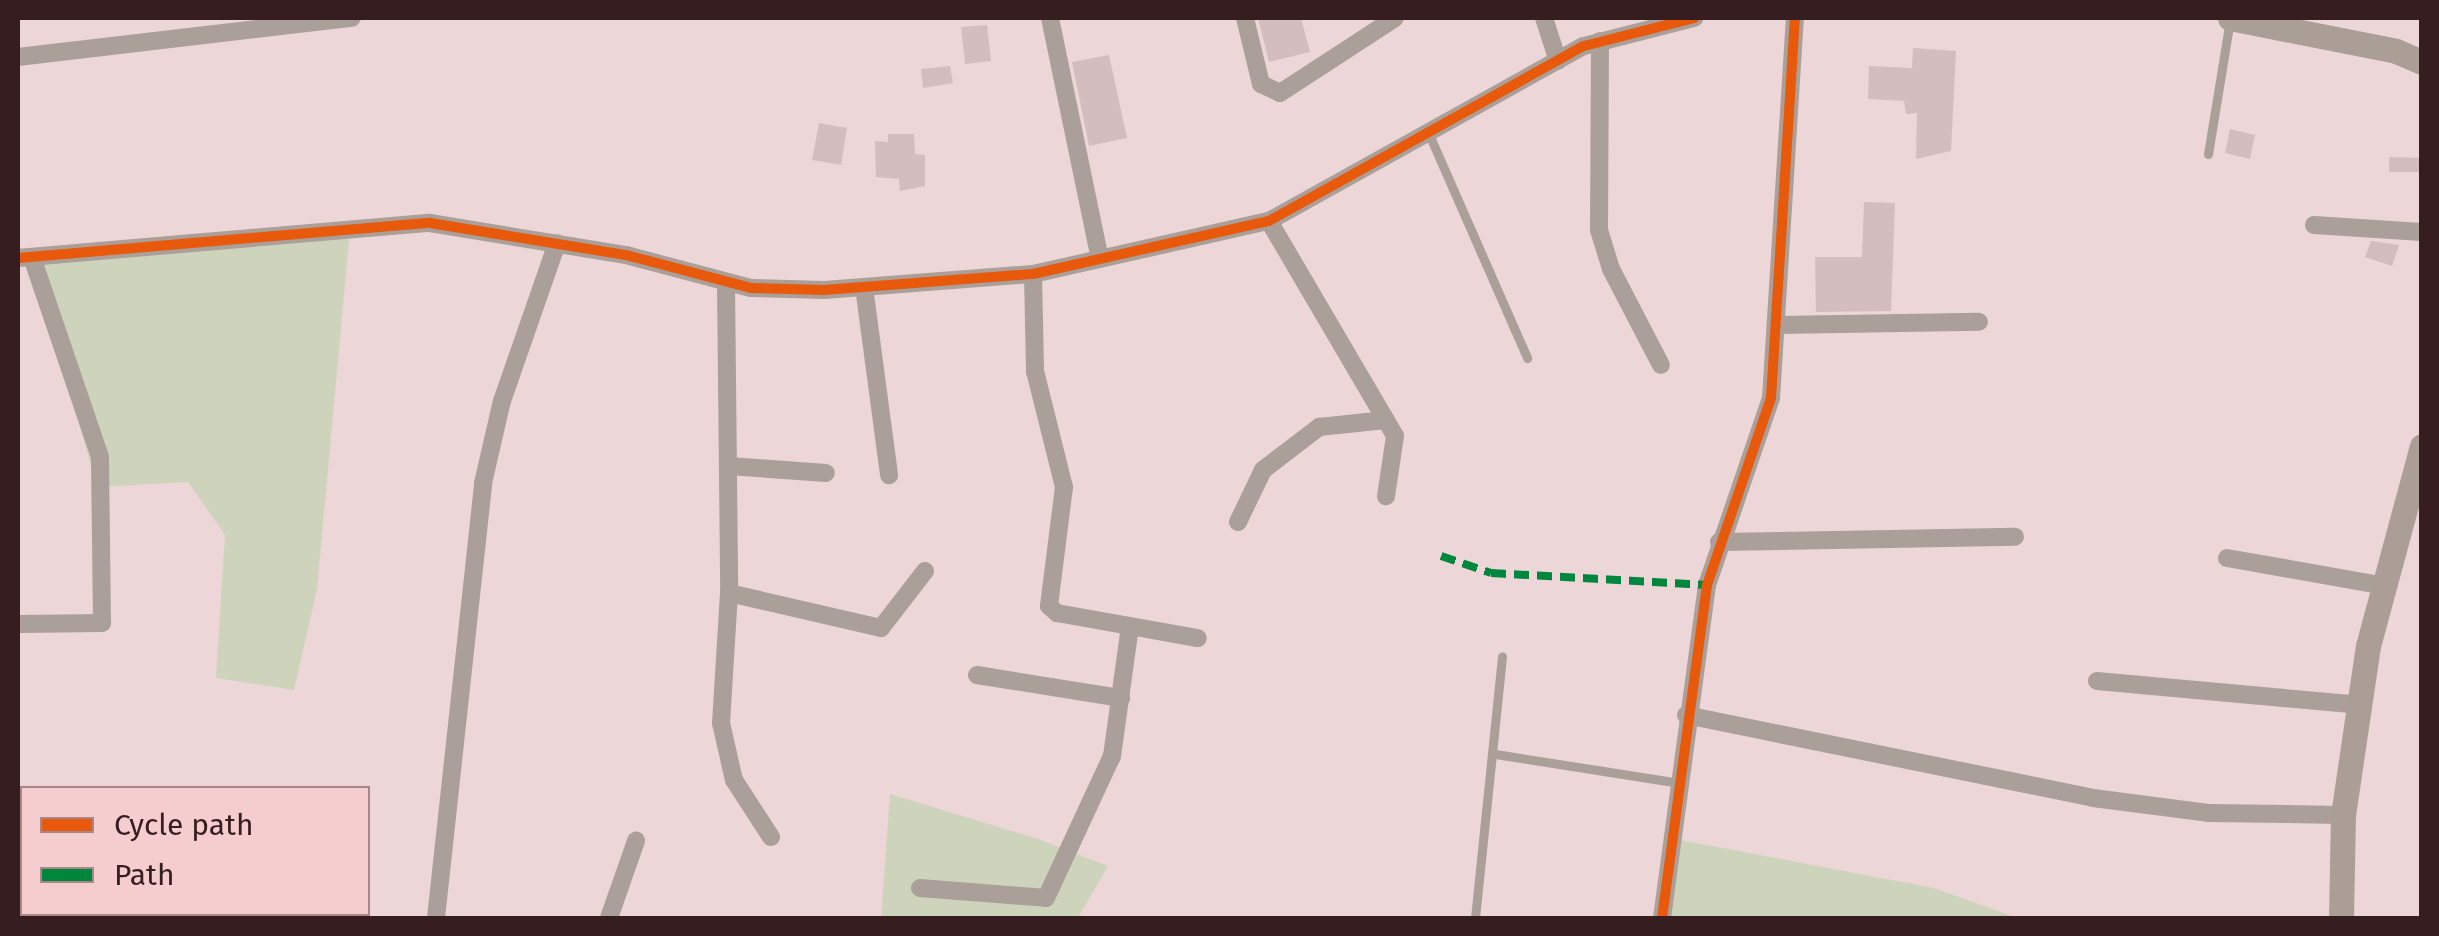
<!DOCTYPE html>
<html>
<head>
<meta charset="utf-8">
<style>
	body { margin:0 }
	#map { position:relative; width:2439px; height:936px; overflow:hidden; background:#edd6d7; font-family:"Fira Sans",sans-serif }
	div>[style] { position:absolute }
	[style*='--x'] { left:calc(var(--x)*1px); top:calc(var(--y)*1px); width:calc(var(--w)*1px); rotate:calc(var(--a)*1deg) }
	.green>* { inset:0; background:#ced4bc }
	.building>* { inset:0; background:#d3bdbe }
	.lane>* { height:9px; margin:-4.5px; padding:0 4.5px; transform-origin:4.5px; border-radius:4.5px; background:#aa9f99 }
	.street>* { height:18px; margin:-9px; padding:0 9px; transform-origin:9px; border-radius:9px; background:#aa9f99 }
	.secondary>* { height:25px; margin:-12.5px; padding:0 12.5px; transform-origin:12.5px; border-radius:12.5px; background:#ab9e97 }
	.quiet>* { height:8px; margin-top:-4px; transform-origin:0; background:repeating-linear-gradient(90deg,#00873e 0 15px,transparent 0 23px) }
	.cycleway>* { height:10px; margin:-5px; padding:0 5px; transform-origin:5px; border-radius:5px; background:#e8590c }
	span { translate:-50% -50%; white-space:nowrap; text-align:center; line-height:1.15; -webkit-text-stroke:9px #f6cdcf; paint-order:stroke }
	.frame { position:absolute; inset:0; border:20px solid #361d1f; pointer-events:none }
	.legend { position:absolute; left:20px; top:786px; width:350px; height:130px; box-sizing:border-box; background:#f6cdcf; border:2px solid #a98789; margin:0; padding:12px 18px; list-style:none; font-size:30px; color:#361d1f }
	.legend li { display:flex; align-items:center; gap:20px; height:50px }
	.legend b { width:50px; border:2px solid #a98789 }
</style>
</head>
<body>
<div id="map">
	<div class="green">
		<i style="clip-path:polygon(350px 230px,317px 589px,294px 690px,216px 678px,225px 535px,188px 482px,97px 487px,32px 257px)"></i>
		<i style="clip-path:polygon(890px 794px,1038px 839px,1108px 866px,1078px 918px,881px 918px)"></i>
		<i style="clip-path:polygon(1675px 839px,1934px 888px,2018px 918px,1666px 918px)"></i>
	</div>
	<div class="building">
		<i style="clip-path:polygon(1258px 18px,1301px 18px,1310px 52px,1269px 62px)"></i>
		<i style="clip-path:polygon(987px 25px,991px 61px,965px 64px,961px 27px)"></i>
		<i style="clip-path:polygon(1913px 48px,1956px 51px,1951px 151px,1916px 159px,1917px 113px,1906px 114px,1904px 101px,1868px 99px,1869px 66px,1912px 68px)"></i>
		<i style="clip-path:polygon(1109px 55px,1127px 138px,1089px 146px,1072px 62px)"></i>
		<i style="clip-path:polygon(950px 66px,953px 83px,923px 88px,921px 69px)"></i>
		<i style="clip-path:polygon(819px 123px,847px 128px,841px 165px,812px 160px)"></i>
		<i style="clip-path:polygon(2230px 129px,2255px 135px,2250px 159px,2225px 153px)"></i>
		<i style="clip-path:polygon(888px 134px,914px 134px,915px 154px,925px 155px,925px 186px,900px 191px,899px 179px,876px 177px,875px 141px,888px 142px)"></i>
		<i style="clip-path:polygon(2389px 157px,2422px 158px,2422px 172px,2389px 172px)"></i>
		<i style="clip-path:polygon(1864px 202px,1895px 203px,1891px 311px,1816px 312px,1815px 257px,1862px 257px)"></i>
		<i style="clip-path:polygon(2371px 241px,2399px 245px,2392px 266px,2365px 257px)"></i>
	</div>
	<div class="lane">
		<i style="--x:1428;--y:132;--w:247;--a:66.3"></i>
		<i style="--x:2208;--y:154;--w:136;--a:-80.7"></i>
		<i style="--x:1495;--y:754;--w:187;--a:8.9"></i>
		<i style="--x:1475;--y:918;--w:263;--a:-84.1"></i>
	</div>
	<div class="street">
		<i style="--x:1050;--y:18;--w:246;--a:78.3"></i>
		<i style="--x:1245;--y:18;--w:68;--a:76.4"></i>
		<i style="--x:1261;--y:84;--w:21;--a:25"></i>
		<i style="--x:1280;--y:93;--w:137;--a:-33.1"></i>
		<i style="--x:1544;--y:18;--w:45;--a:72"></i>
		<i style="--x:1600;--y:41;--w:189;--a:90.3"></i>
		<i style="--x:1599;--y:230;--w:41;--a:72.9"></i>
		<i style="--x:1611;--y:269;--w:108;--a:62.5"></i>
		<i style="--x:18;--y:57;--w:336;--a:-6.7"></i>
		<i style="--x:1269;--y:221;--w:249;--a:59.6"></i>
		<i style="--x:1395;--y:436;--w:61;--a:98.5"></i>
		<i style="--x:2314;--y:225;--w:108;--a:3.7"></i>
		<i style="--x:18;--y:258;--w:413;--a:-4.9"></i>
		<i style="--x:430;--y:223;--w:199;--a:9.3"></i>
		<i style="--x:626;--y:255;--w:129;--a:14.8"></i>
		<i style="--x:751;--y:288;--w:73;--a:1.6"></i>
		<i style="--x:824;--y:290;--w:210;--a:-4.4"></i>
		<i style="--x:1033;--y:274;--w:242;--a:-12.7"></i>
		<i style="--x:1269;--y:221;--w:360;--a:-29.1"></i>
		<i style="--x:1584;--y:46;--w:114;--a:-14.3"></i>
		<i style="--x:1033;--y:274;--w:97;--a:88.8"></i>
		<i style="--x:1035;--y:371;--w:120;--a:76"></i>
		<i style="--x:1064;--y:487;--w:120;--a:97.2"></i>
		<i style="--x:1049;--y:606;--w:11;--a:41"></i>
		<i style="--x:1057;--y:613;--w:143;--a:10.1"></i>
		<i style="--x:726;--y:284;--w:309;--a:89.4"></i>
		<i style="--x:729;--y:593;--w:130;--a:93.5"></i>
		<i style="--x:721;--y:723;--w:58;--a:77.2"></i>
		<i style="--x:734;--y:780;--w:68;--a:57"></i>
		<i style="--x:864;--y:287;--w:190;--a:82.4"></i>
		<i style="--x:1778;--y:325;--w:201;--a:-0.9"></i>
		<i style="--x:729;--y:466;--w:97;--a:4.1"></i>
		<i style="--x:1238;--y:522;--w:58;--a:-64.3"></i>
		<i style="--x:1263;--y:470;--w:71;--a:-37.5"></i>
		<i style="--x:1319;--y:427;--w:67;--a:-6"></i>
		<i style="--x:1719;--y:542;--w:296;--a:-1"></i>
		<i style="--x:2227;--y:558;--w:160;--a:10"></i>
		<i style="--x:729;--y:593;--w:156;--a:13"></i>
		<i style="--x:881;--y:628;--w:72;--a:-52.3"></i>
		<i style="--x:18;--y:624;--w:84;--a:-0.7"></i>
		<i style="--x:102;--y:623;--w:166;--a:-90.7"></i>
		<i style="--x:100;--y:457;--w:211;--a:-108.8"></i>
		<i style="--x:977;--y:675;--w:146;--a:9.1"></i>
		<i style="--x:2097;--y:681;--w:263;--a:5.2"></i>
		<i style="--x:1686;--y:715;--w:415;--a:11.5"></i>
		<i style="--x:2093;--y:798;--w:116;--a:7.4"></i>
		<i style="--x:2208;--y:813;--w:135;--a:0.8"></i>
		<i style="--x:18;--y:806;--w:4;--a:0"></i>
		<i style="--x:920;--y:888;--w:126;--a:4.5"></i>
		<i style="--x:1046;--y:898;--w:157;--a:-65.1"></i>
		<i style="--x:1112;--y:756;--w:130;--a:-82.1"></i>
		<i style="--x:282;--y:914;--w:5;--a:53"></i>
		<i style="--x:436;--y:918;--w:438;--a:-83.8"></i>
		<i style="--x:483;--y:483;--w:84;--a:-77"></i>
		<i style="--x:502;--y:401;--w:167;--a:-70.8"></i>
		<i style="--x:609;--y:918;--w:82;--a:-70.7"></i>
		<i style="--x:1662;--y:918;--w:336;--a:-82.3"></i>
		<i style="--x:1707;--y:585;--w:198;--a:-71.1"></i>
		<i style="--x:1771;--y:398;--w:381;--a:-86.4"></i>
	</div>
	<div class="secondary">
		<i style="--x:2230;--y:18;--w:169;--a:11.2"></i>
		<i style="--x:2396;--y:51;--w:28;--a:23"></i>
		<i style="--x:2341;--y:918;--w:103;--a:-88.9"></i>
		<i style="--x:2343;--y:815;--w:171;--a:-81.6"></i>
		<i style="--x:2368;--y:646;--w:207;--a:-74.9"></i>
	</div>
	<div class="quiet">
		<i style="--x:1441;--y:556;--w:53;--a:18.8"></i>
		<i style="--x:1491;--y:573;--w:216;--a:3.2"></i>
	</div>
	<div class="cycleway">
		<i style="--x:18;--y:258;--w:413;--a:-4.9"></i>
		<i style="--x:430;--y:223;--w:199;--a:9.3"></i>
		<i style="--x:626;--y:255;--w:129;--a:14.8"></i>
		<i style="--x:751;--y:288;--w:73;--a:1.6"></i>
		<i style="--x:824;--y:290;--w:210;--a:-4.4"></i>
		<i style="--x:1033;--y:274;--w:242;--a:-12.7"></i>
		<i style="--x:1269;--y:221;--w:360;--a:-29.1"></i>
		<i style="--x:1584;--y:46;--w:114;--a:-14.3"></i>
		<i style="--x:1662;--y:918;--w:336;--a:-82.3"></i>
		<i style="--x:1707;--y:585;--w:198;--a:-71.1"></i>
		<i style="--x:1771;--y:398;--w:381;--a:-86.4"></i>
	</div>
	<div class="frame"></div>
	<ul class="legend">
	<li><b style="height:12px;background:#e8590c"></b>Cycle path</li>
	<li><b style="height:12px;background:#00873e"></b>Path</li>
	</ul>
</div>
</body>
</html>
